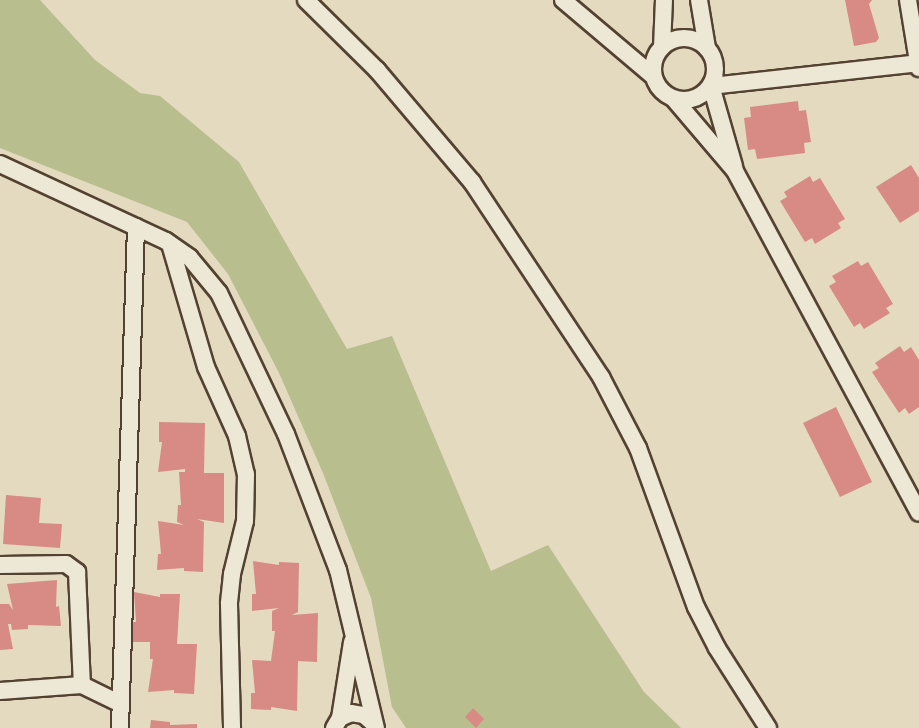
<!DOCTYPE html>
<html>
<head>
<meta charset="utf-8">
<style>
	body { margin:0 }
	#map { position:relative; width:919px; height:728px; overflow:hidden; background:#e3dac0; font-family:"IM FELL French Canon",serif }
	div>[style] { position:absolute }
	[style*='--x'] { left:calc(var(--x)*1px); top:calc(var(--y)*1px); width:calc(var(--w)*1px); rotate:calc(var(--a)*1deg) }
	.green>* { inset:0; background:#b9be8e }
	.building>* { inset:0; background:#d78b84 }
	.roads { filter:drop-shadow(2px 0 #544231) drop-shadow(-2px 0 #544231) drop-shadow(0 2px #544231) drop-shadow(0 -2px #544231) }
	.street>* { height:16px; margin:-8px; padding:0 8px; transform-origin:8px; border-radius:8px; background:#ede7d6 }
	.street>.ring { margin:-8px; padding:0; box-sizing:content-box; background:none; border:16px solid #ede7d6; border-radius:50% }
	span { translate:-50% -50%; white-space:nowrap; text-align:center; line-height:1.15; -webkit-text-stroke:4.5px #ede7d6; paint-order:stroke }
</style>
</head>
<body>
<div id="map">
	<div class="green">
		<i style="clip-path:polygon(0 0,40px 0,95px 60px,140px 93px,160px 96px,239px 162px,347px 349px,392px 336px,491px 571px,548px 545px,644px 692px,681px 728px,406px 728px,392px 707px,371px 598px,323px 473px,279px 373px,228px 274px,187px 222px,0 148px)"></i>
	</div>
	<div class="building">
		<i style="clip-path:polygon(845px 0,872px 0,869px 4px,879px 38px,876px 42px,854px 46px)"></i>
		<i style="clip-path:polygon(798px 101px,799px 111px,806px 110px,811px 142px,804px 143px,805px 153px,757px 159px,755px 149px,748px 150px,744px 118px,751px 117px,750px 107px)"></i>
		<i style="clip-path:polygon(911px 165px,919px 178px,919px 211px,900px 223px,876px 187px)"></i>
		<i style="clip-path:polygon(810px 176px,813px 182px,820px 178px,845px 219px,838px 223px,841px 228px,815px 244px,812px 238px,805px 242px,780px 201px,787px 197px,784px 192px)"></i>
		<i style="clip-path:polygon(858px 261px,861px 266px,868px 262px,893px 304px,886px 308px,890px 313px,864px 329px,860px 323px,854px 327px,829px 286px,836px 282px,832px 276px)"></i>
		<i style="clip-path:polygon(900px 346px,904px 352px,911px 347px,919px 360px,919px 407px,909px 414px,905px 408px,899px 413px,872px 372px,879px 368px,875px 363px)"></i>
		<i style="clip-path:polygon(836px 407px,872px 482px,840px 497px,803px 423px)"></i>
		<i style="clip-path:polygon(159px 422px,205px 423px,204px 473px,224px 473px,224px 523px,197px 519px,204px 522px,203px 572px,184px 571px,184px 568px,157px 570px,158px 554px,161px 554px,158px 521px,184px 525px,177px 522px,178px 505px,181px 505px,179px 472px,185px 472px,185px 469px,158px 472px,162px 442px,159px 442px)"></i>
		<i style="clip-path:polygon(6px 495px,41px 498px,39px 523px,62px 524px,60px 548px,3px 544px)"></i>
		<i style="clip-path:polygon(253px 561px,279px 565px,279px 562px,299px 563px,298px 612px,292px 615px,318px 613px,317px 662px,298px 661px,297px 711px,271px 707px,271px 710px,251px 709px,251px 693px,255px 693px,252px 660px,271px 661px,275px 631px,272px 631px,272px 611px,279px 608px,252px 611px,252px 594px,256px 594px)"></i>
		<i style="clip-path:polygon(57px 580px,56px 607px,59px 606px,61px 626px,28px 625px,28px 629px,12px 630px,11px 624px,8px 624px,13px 649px,0 650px,0 604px,9px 604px,13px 610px,7px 584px)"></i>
		<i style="clip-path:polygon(134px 592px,160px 597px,160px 594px,180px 594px,177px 644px,197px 644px,194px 694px,174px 693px,174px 690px,148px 692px,153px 659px,150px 659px,150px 642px,132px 642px,132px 622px,136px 622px)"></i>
		<i style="clip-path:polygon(473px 708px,484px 719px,476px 728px,465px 717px)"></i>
		<i style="clip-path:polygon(151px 720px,170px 722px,170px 725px,197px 724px,197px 728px,150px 728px)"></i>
	</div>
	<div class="roads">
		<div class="street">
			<i style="--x:306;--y:0;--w:100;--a:44.6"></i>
			<i style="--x:377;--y:70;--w:147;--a:49.7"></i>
			<i style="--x:472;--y:182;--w:234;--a:56.5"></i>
			<i style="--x:601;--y:377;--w:80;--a:62.5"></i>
			<i style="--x:638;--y:448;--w:169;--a:70"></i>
			<i style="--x:696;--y:607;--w:46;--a:62.9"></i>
			<i style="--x:717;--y:648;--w:95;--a:57.5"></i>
			<i style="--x:563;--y:0;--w:118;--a:40.2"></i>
			<i style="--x:699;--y:0;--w:49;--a:80.5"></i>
			<i style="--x:908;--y:0;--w:69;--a:80.8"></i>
			<i class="ring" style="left:653px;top:38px;width:46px;height:46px"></i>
			<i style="--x:662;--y:47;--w:47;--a:-87.6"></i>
			<i style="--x:674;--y:99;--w:94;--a:49.7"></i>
			<i style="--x:735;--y:171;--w:388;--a:61.7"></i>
			<i style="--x:0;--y:164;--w:183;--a:24.9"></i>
			<i style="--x:166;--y:241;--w:29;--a:35"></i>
			<i style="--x:190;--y:258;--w:45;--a:50.4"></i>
			<i style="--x:219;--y:293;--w:156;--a:64.6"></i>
			<i style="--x:286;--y:434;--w:146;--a:69.1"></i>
			<i style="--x:338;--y:570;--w:163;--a:76.5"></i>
			<i style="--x:734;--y:166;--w:83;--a:-106"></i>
			<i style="--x:711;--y:86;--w:209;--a:-6.3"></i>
			<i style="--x:170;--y:244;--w:128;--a:73.7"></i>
			<i style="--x:206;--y:367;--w:76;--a:65.8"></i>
			<i style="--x:237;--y:436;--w:39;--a:77"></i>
			<i style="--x:246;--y:474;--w:47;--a:91.2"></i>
			<i style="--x:245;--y:521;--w:55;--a:103.8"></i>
			<i style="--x:232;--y:574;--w:30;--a:96"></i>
			<i style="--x:229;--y:604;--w:124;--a:88.6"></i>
			<i style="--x:0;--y:565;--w:66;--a:-0.9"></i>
			<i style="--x:66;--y:564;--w:14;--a:36"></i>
			<i style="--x:77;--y:572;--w:113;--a:87.5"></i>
			<i style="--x:0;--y:691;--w:82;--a:-4.2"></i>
			<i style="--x:82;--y:685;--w:43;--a:26"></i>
			<i style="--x:340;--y:718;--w:77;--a:-81"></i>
			<i style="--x:120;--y:728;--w:501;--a:-88.17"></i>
			<i style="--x:334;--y:728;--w:12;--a:-59"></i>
			<i style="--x:340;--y:718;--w:12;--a:-24"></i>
			<i style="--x:351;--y:713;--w:13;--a:9"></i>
			<i style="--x:364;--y:715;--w:12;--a:42"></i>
		</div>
	</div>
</div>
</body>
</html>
